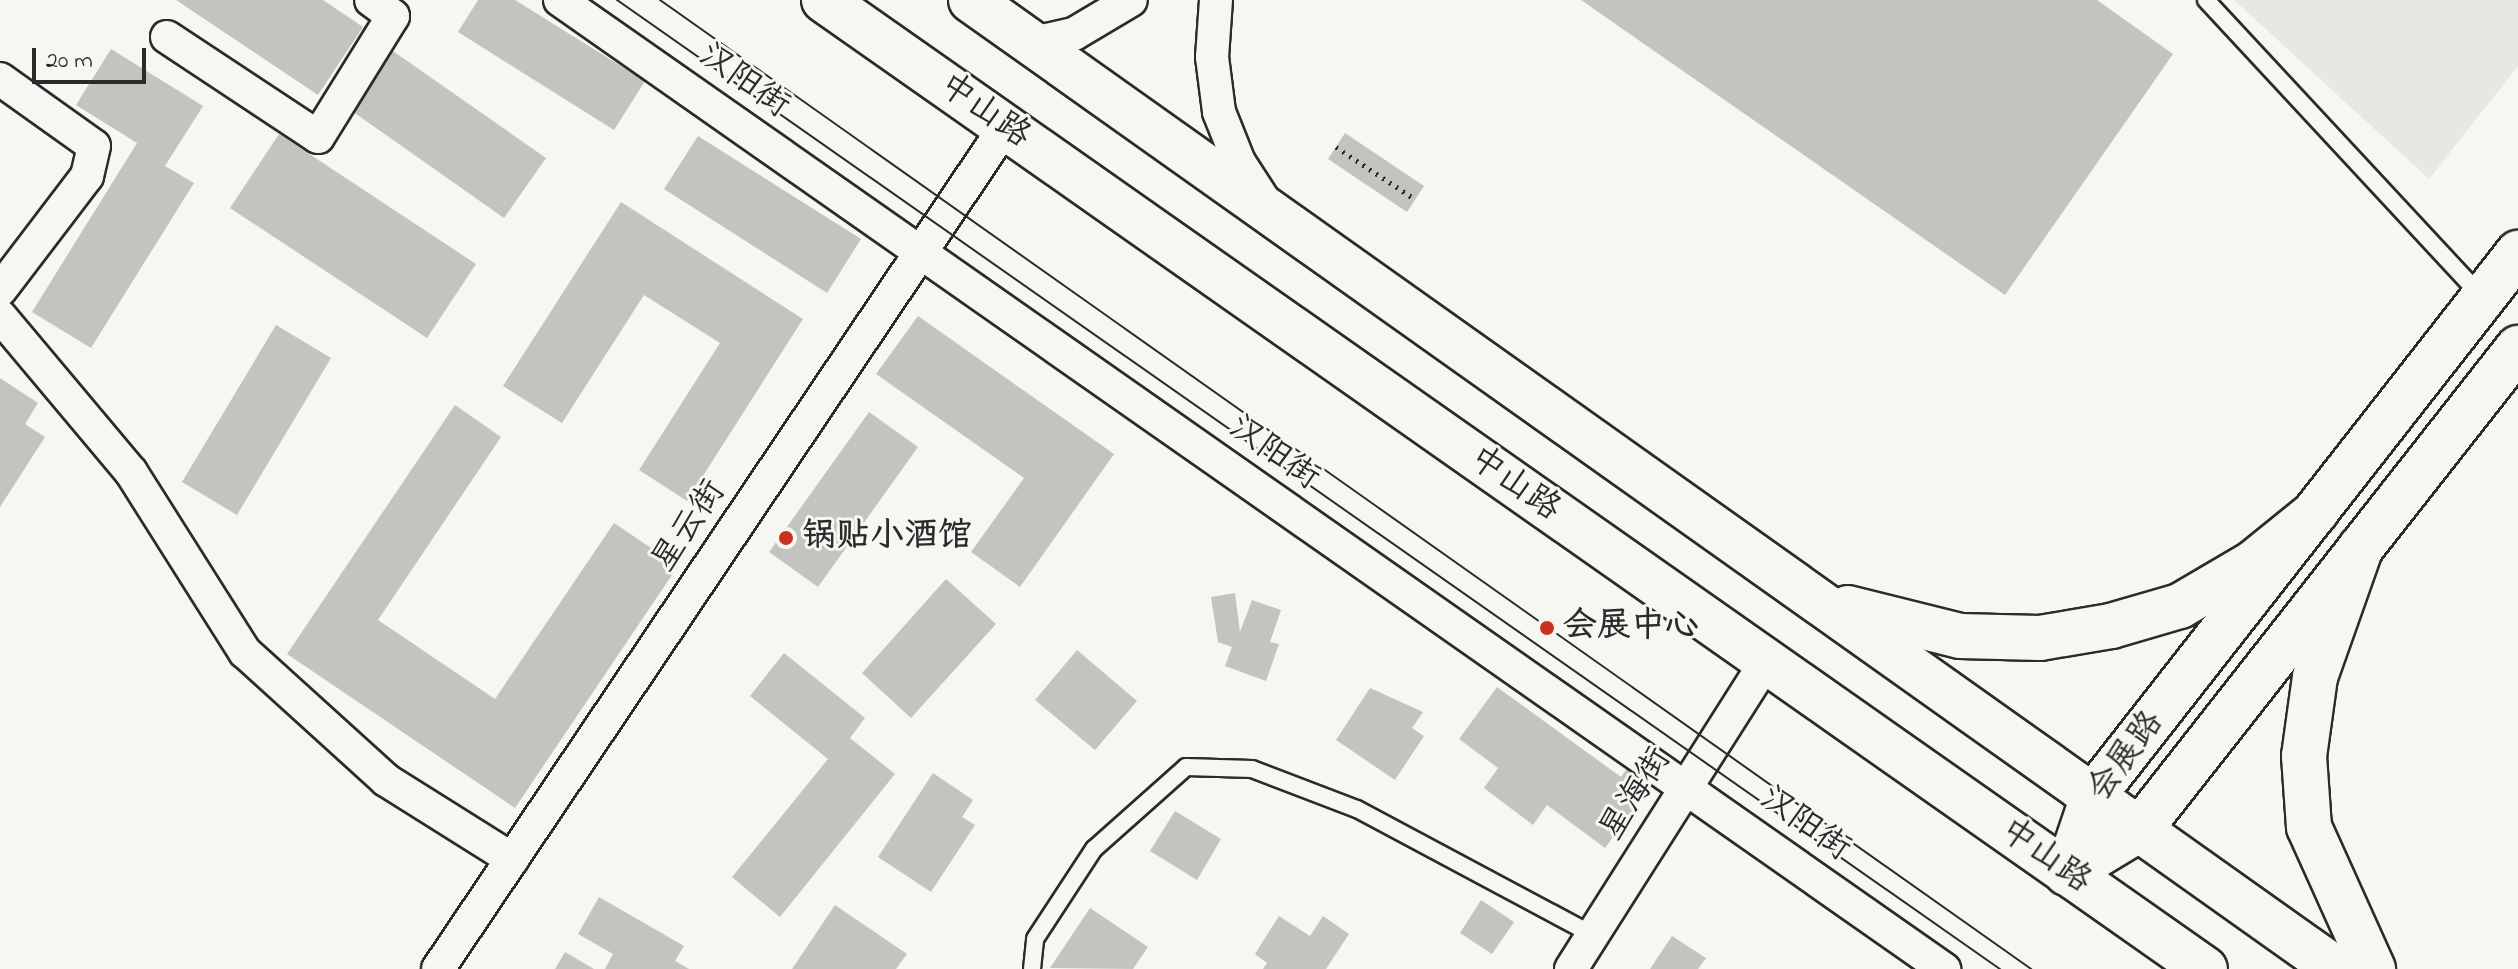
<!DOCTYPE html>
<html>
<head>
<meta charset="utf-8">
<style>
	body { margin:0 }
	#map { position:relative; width:2518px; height:969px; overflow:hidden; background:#f6f6f2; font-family:"Indie Flower","LXGW WenKai TC",sans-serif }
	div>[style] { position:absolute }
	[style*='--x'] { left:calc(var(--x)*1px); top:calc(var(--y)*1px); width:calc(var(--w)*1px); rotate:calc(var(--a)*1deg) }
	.built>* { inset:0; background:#e7e7e3 }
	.building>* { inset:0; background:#c3c3c0 }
	.path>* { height:5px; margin-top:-2.5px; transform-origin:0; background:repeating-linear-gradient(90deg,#2b2b2b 0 2px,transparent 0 8px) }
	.roads { filter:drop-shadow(2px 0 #2b2b2b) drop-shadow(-2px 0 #2b2b2b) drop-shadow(0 2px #2b2b2b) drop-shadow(0 -2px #2b2b2b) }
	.lane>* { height:16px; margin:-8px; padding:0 8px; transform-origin:8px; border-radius:8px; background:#f6f6f2 }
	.street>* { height:32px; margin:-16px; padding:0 16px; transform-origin:16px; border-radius:16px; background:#f6f6f2 }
	.secondary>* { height:44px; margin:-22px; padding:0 22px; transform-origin:22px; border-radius:22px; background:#f6f6f2 }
	.highway>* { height:44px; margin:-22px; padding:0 22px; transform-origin:22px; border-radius:22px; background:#f6f6f2 }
	.tram>* { height:2px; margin:-1px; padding:0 1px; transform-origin:1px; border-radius:1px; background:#2b2b2b }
	.dots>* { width:22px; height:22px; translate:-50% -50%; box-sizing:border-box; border:4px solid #f6f6f2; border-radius:50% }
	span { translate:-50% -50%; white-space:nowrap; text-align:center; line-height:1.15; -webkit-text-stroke:6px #f6f6f2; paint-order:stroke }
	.street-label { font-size:34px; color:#2b2b2b }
	.poi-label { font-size:34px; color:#2b2b2b; font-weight:700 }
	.left { translate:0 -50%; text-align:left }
	.scale { position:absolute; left:32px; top:48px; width:114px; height:36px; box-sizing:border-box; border:4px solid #2b2b2b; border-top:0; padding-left:10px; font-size:24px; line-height:28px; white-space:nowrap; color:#2b2b2b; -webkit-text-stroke:6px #f6f6f2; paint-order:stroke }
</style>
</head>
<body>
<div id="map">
	<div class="built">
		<i style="clip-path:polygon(2234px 0,2518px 0,2518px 66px,2429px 179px)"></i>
	</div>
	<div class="building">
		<i style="clip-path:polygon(176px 0,323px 0,363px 27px,318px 95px)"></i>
		<i style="clip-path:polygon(478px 0,515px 0,645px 81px,614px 130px,458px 32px)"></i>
		<i style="clip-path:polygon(1581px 0,2097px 0,2173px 54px,2005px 295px)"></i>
		<i style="clip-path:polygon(111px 49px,203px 106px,165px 166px,194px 183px,91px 348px,32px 312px,137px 143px,76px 105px)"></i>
		<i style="clip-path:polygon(390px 49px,546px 158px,504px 218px,349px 109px)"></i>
		<i style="clip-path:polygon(1345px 133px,1424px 186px,1407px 212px,1328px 159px)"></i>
		<i style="clip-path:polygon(279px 134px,476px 264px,427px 338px,230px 208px)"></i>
		<i style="clip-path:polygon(698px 136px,861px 239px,827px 293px,664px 189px)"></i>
		<i style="clip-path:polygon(621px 202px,803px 319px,687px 501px,639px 470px,720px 343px,644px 295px,562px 423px,503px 386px)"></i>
		<i style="clip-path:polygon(918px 316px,1114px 454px,1020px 587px,971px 552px,1024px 478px,876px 374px)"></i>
		<i style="clip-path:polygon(276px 325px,331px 358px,237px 515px,182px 482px)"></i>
		<i style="clip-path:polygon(0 378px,38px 403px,25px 424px,45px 437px,0 507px)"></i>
		<i style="clip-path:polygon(455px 405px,501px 437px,378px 620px,495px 699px,614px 523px,678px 566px,515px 808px,287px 654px)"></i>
		<i style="clip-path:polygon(869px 412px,918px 447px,818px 587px,769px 552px)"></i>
		<i style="clip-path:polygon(946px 579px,996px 624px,911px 718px,862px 673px)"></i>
		<i style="clip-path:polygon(1235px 593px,1240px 632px,1252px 600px,1281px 610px,1270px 642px,1279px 644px,1266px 681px,1225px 666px,1232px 647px,1218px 642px,1211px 597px)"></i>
		<i style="clip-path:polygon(1077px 650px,1137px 701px,1095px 750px,1035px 700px)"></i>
		<i style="clip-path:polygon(784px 653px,865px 718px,850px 738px,895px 774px,780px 917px,732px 877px,828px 759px,750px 696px)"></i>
		<i style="clip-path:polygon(1497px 687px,1621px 777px,1631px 763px,1655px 780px,1605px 848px,1547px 805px,1533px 825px,1484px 788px,1498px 768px,1459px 739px)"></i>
		<i style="clip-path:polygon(1370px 688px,1423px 712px,1412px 728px,1424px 736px,1395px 780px,1336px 740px)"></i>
		<i style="clip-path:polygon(933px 773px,973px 800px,962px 817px,975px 825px,931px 892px,878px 857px)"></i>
		<i style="clip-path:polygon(1175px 811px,1221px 839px,1197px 880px,1150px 851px)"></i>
		<i style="clip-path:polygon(599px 897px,684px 946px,675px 961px,689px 969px,605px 969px,613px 954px,578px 934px)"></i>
		<i style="clip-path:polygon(1481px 900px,1514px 922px,1492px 954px,1460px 933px)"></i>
		<i style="clip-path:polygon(835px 905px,907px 954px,896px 969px,792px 969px)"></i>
		<i style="clip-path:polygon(1090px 908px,1148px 947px,1133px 969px,1050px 968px)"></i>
		<i style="clip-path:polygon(1279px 916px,1310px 936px,1323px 916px,1349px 934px,1326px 969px,1263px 969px,1267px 963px,1255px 954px)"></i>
		<i style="clip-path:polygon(1672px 936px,1706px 958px,1698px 969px,1650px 969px)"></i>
		<i style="clip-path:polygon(565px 952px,594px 969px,555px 969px)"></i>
	</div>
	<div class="path">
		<i style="--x:1336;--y:147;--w:95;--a:33.4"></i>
	</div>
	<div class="roads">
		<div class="lane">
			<i style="--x:2206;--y:0;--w:405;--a:47.1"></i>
			<i style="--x:1032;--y:969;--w:30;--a:-84"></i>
			<i style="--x:1035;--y:939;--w:108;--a:-56.8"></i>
			<i style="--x:1094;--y:849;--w:123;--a:-41.7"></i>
			<i style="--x:1186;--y:767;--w:66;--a:1.7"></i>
			<i style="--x:1252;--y:769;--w:112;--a:20.9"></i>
			<i style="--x:1357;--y:809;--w:268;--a:28.1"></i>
		</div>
		<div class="street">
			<i style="--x:560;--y:0;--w:1690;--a:35"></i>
			<i style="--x:1216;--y:0;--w:57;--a:94"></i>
			<i style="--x:1212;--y:57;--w:55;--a:82.7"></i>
			<i style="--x:1219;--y:112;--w:54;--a:68.2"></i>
			<i style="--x:1239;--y:162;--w:44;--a:57"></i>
			<i style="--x:167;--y:37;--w:181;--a:33.5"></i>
			<i style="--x:318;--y:137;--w:142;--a:-58.2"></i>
			<i style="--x:393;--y:16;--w:27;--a:-144"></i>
			<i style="--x:1033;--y:43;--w:42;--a:-12.4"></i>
			<i style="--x:1074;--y:34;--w:66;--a:-30.8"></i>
			<i style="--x:0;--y:79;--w:115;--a:35.5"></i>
			<i style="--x:94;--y:146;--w:31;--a:103"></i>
			<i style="--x:87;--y:176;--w:143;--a:127.3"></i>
			<i style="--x:0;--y:316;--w:204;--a:50"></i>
			<i style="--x:131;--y:472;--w:213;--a:57.7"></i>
			<i style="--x:245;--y:652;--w:190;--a:42.2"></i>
			<i style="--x:386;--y:780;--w:149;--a:32.1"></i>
			<i style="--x:438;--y:969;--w:1015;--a:-56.04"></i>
			<i style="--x:1571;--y:969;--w:364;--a:-57.6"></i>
		</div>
		<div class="secondary">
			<i style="--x:2067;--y:873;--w:81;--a:-71.3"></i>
			<i style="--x:2093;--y:796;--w:690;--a:-51.95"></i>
			<i style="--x:2067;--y:873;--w:85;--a:-31.1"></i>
			<i style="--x:2140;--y:829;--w:612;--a:-51.84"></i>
		</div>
		<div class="highway">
			<i style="--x:824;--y:0;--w:1687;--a:35.06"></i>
			<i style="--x:971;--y:0;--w:1674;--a:35.37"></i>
			<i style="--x:2361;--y:547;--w:138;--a:109.5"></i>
			<i style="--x:2315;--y:677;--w:80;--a:97.9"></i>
			<i style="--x:2304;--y:756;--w:71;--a:86"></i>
			<i style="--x:2309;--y:827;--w:156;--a:65.7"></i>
			<i style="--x:1848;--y:608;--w:115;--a:14"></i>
			<i style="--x:1960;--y:636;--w:80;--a:1.4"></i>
			<i style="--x:2040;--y:638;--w:72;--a:-9.6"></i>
			<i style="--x:2111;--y:626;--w:72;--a:-16.2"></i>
			<i style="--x:2180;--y:606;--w:85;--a:-30.5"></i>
			<i style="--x:2253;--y:563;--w:81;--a:-39"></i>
		</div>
	</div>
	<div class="tram">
		<i style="--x:617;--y:0;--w:1689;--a:35.02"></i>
		<i style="--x:660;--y:0;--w:1679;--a:35.25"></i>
	</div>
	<div class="dots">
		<i style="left:786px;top:538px;background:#c8321e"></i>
		<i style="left:1547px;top:628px;background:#c8321e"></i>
	</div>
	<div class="street-label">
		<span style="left:743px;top:82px;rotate:35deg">汉阳街</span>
		<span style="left:984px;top:112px;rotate:35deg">中山路</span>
		<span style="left:1273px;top:454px;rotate:35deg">汉阳街</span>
		<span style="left:1514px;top:485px;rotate:35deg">中山路</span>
		<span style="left:690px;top:527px;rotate:-56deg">星云街</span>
		<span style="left:2127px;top:757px;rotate:-54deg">会展路</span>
		<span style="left:1637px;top:795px;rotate:-58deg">星海街</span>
		<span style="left:1804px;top:825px;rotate:35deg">汉阳街</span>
		<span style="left:2045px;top:857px;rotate:35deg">中山路</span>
	</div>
	<div class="poi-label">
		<span class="left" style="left:802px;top:538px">锅贴小酒馆</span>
		<span class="left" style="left:1563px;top:628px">会展中心</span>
	</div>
	<div class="scale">20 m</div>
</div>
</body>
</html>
